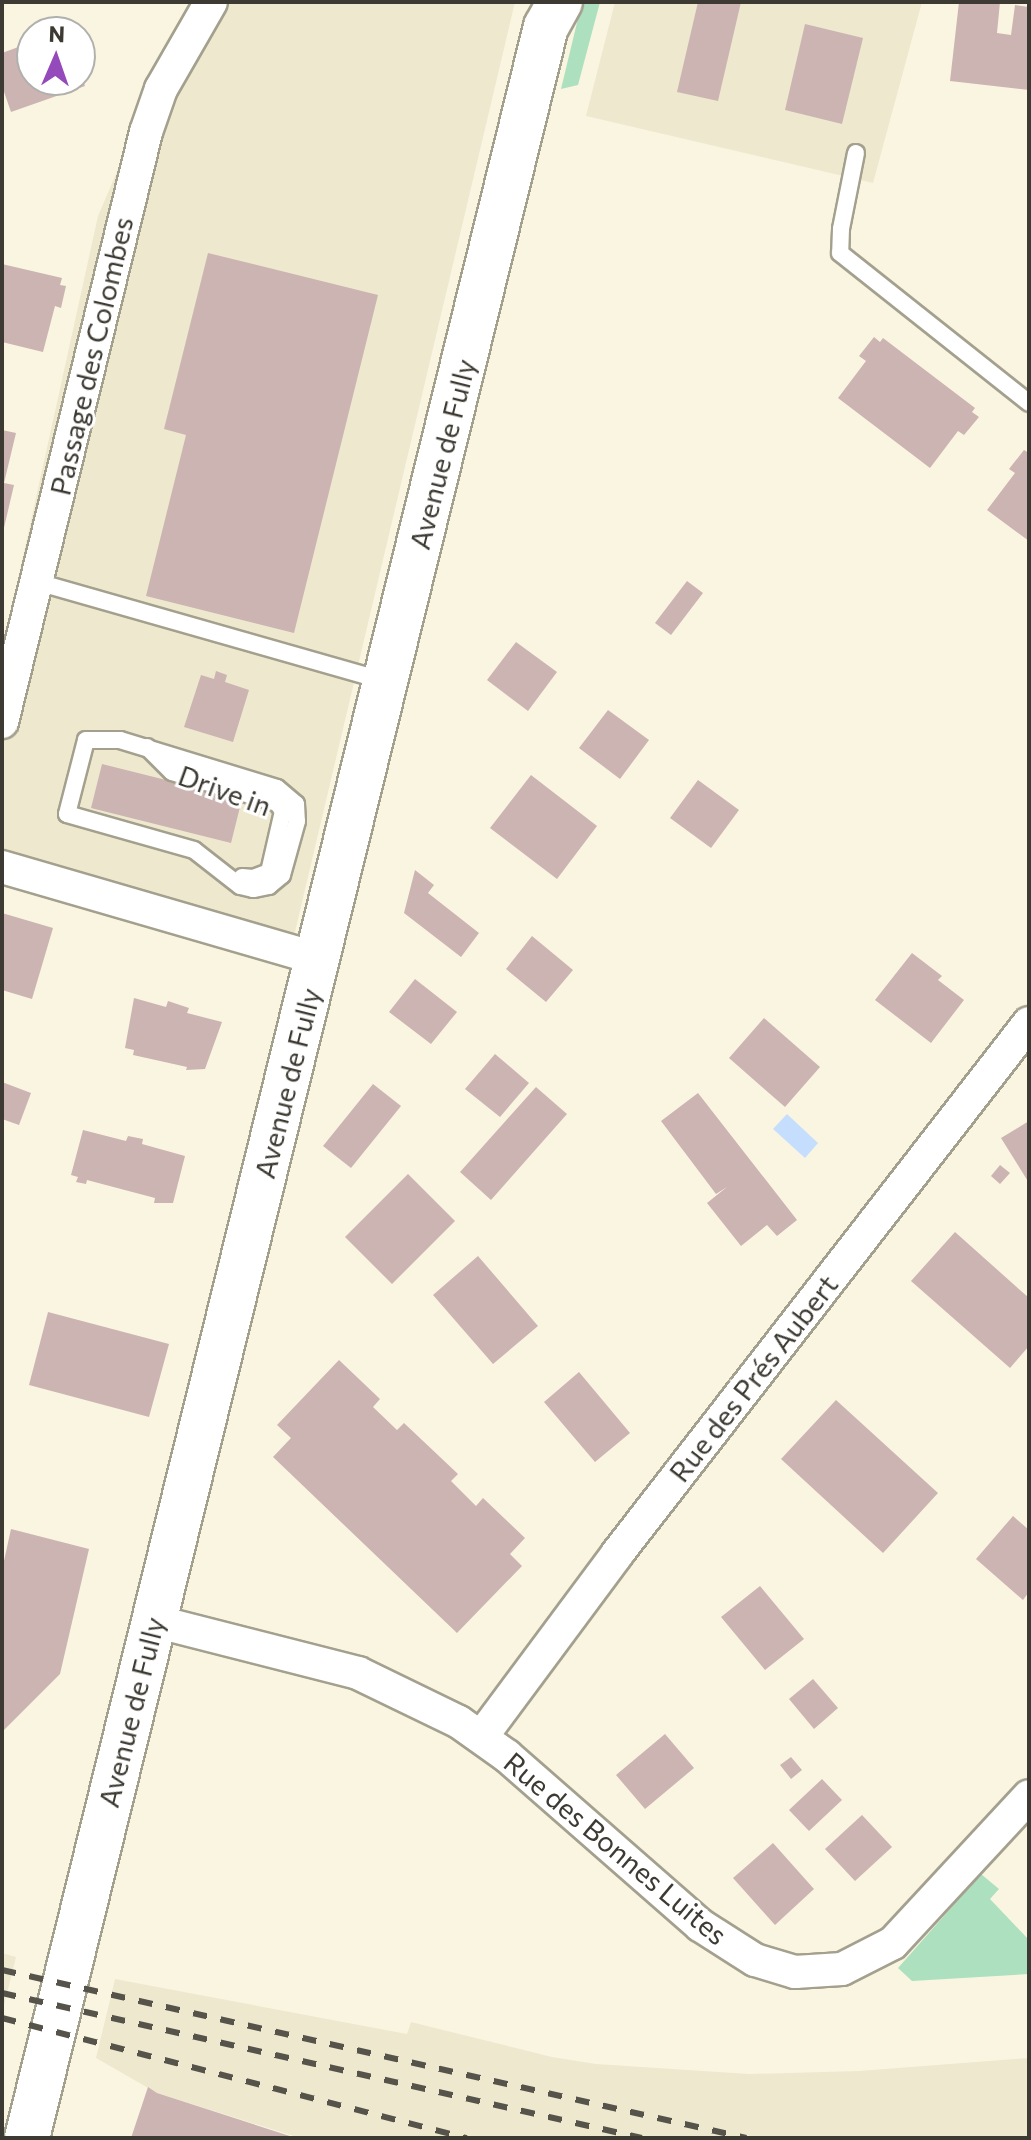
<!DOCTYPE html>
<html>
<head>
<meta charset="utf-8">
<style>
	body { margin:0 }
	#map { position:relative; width:1031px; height:2140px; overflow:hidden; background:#faf5e1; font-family:Commissioner,sans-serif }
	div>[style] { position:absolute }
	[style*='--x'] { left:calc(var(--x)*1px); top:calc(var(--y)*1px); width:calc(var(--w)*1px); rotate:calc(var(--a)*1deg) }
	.built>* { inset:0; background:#eee8ce }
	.green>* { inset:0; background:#ace0bf }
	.water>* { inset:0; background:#c5defd }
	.building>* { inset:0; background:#cbb4b2 }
	.roads { filter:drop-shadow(2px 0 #a4a08e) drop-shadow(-2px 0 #a4a08e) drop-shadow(0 2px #a4a08e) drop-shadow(0 -2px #a4a08e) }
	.service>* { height:16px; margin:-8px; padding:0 8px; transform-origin:8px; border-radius:8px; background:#fff }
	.minor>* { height:32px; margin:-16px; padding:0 16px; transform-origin:16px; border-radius:16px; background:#fff }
	.secondary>* { height:44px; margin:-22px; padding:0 22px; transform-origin:22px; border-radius:22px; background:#fff }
	.rail>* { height:6px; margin-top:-3px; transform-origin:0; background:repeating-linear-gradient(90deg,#56534a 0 14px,transparent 0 28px) }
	span { translate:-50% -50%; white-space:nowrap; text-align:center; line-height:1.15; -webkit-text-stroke:6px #fff; paint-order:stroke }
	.street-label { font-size:28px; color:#3c3a32 }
	.frame { position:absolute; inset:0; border:4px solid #3c3a32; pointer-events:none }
	.north { position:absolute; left:16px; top:16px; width:80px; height:80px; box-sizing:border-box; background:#fff; border:2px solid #b1b0ad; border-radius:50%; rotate:2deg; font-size:22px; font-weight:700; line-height:32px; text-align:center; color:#3c3a32 }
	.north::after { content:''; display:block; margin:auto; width:28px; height:36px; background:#954abc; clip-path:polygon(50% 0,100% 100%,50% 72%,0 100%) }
</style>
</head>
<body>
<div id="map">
	<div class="built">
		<i style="clip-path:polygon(195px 2px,515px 2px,294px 936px,2px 848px,2px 706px,12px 607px,98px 216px,171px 45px)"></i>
		<i style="clip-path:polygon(615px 2px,922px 2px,873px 183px,586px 116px)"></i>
		<i style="clip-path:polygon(2px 1953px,16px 1957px,2px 2013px)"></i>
		<i style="clip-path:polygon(115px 1979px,407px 2034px,411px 2022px,552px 2057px,596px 2064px,749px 2074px,859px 2071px,1029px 2058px,1029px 2138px,300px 2138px,157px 2093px,96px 2058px)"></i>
	</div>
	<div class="green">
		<i style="clip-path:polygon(582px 2px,600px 2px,578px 85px,561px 89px)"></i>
		<i style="clip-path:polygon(981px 1874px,999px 1889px,990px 1899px,1029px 1940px,1029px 1974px,912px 1981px,898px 1968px)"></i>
	</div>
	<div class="water">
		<i style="clip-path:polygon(787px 1114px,818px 1143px,805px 1158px,773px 1129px)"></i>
	</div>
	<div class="building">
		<i style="clip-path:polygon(698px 2px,741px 2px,718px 101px,677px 92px)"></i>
		<i style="clip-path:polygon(959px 2px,1000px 2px,997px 33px,1011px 35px,1015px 5px,1029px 7px,1029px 90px,950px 81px)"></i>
		<i style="clip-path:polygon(805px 24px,863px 38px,842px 124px,785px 110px)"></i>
		<i style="clip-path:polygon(32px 42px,32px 80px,80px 80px,80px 73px,85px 86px,11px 112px,2px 86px,2px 53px)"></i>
		<i style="clip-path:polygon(208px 253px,378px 295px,294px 633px,146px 596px,186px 435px,164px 429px)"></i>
		<i style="clip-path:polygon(2px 264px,62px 278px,60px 285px,66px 286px,61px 308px,55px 306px,43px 352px,2px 342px)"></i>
		<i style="clip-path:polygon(874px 337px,880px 342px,883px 338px,975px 408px,972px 412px,979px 417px,964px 435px,958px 431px,930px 468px,838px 398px,866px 361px,859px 356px)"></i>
		<i style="clip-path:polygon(2px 430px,16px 433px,4px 483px,14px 485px,3px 532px)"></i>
		<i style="clip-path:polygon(1024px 450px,1029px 453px,1029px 541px,987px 510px,1015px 473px,1009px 469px)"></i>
		<i style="clip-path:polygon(687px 581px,703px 593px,671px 635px,655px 623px)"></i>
		<i style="clip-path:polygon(516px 642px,557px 672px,528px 711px,487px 680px)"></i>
		<i style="clip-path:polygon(216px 671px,227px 675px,225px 682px,249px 690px,233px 742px,184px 727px,201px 675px,214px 679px)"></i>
		<i style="clip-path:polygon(608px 710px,649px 740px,620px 779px,579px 748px)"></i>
		<i style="clip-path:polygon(102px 764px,242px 799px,231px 843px,91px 808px)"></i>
		<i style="clip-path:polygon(531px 775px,597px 826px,557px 879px,490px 828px)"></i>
		<i style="clip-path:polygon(698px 780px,739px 810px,711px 848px,670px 818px)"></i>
		<i style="clip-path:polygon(415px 870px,434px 885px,428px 893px,479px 933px,461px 957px,404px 913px)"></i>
		<i style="clip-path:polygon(2px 913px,53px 928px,32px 999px,2px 990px)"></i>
		<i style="clip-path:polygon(532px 936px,573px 970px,546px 1002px,506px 969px)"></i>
		<i style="clip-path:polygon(912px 953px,942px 976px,938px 980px,964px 1000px,931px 1043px,875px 1000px)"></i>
		<i style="clip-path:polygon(415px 979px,457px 1012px,431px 1044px,389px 1012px)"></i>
		<i style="clip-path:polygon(134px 998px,166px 1007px,168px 1001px,189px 1008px,187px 1013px,222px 1022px,205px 1069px,186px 1070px,187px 1067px,133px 1055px,134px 1050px,125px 1048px)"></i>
		<i style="clip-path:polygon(764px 1018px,820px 1067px,785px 1107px,729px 1058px)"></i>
		<i style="clip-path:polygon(495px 1054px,529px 1083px,500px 1117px,465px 1089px)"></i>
		<i style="clip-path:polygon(2px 1082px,31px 1093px,19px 1125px,2px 1119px)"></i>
		<i style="clip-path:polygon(373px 1084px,401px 1106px,351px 1168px,323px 1146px)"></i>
		<i style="clip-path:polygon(536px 1087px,567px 1114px,491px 1200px,460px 1172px)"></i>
		<i style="clip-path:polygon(698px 1093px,797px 1220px,777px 1236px,767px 1225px,741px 1246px,707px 1203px,727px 1187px,716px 1194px,661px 1121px)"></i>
		<i style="clip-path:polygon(1029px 1121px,1029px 1183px,1001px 1138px)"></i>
		<i style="clip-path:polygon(83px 1130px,126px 1141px,128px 1136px,143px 1139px,142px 1144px,185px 1156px,173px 1203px,154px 1203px,155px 1198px,87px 1180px,86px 1184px,76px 1182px,78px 1177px,71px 1175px)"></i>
		<i style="clip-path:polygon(1000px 1165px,1010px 1173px,1000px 1184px,991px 1176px)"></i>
		<i style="clip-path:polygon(408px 1174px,455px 1221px,392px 1284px,345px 1237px)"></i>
		<i style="clip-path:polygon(955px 1232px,1029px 1298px,1029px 1346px,1010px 1368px,911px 1281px)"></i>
		<i style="clip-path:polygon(478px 1256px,538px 1326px,493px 1364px,433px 1295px)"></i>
		<i style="clip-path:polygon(48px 1312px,169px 1344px,149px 1417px,29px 1385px)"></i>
		<i style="clip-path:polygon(339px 1360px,380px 1399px,373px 1407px,397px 1430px,404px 1423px,458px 1474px,451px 1481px,476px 1506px,483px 1498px,525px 1538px,510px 1554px,522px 1566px,457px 1633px,273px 1457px,291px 1438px,277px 1425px)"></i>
		<i style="clip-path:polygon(579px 1372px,630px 1433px,595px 1462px,544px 1402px)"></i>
		<i style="clip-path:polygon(836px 1400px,938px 1493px,883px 1553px,781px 1459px)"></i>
		<i style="clip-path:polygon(1013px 1516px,1029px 1530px,1029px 1592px,1023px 1600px,976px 1559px)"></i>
		<i style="clip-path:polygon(11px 1529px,89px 1549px,60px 1674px,2px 1732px,2px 1570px)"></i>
		<i style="clip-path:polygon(760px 1586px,804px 1639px,765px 1670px,721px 1617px)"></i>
		<i style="clip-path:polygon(813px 1679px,838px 1708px,814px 1729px,789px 1699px)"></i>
		<i style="clip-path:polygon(665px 1734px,694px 1768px,645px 1809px,616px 1775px)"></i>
		<i style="clip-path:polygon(791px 1757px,802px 1770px,791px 1779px,780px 1765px)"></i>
		<i style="clip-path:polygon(822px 1779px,842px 1800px,809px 1831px,789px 1810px)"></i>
		<i style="clip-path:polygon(862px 1815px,892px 1847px,855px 1881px,825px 1849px)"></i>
		<i style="clip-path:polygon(773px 1843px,814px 1889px,775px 1925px,733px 1878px)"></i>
		<i style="clip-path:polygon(148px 2087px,157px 2093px,296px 2138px,131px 2138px)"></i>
	</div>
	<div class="roads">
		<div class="service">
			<i style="--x:856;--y:153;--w:77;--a:101.2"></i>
			<i style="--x:841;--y:229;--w:24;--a:92"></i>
			<i style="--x:840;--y:253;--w:241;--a:38.4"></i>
			<i style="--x:37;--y:582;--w:359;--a:15.9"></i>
			<i style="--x:86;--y:740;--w:34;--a:0"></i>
			<i style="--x:120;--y:740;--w:164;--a:17"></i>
			<i style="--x:277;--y:788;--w:25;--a:40"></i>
			<i style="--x:296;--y:804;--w:17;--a:87"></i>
			<i style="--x:297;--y:821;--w:56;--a:105.5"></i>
			<i style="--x:282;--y:875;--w:17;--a:140"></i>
			<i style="--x:269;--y:886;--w:16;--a:169"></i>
			<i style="--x:253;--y:889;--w:13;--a:-167"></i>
			<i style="--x:240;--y:886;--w:58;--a:-142"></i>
			<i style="--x:194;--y:850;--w:132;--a:-164.2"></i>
			<i style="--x:67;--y:814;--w:76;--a:-75.6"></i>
			<i style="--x:147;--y:747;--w:35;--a:45"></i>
			<i style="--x:172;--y:772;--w:109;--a:16.4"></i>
			<i style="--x:277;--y:803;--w:10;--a:53"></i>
			<i style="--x:283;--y:811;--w:63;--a:102.9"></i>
			<i style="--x:269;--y:872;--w:17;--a:159"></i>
			<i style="--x:253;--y:878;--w:11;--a:-175"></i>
		</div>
		<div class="minor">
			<i style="--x:2;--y:722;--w:607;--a:-76.28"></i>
			<i style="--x:146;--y:132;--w:46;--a:-70.8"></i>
			<i style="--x:161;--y:89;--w:100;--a:-60.1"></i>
			<i style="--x:2;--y:867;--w:329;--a:16.2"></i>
			<i style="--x:154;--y:1621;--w:211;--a:14.3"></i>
			<i style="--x:358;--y:1673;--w:112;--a:25.9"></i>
			<i style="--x:459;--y:1722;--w:59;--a:35.3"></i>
			<i style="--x:507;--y:1756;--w:257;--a:41.2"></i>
			<i style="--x:700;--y:1925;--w:65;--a:32.5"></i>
			<i style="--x:755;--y:1960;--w:42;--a:16.7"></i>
			<i style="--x:795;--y:1972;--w:47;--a:-3.7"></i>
			<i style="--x:842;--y:1969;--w:57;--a:-27"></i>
			<i style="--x:893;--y:1943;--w:200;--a:-47.2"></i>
			<i style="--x:482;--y:1736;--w:227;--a:-53.4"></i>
			<i style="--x:617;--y:1554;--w:672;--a:-52.19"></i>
		</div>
		<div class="secondary">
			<i style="--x:27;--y:2138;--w:2174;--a:-76.19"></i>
			<i style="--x:546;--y:27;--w:29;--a:-61"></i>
		</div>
	</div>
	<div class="rail">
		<i style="--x:2;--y:1970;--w:763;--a:12.72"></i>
		<i style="--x:2;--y:1993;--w:656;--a:12.77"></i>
		<i style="--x:2;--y:2018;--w:480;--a:14.5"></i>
	</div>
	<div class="street-label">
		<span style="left:91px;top:356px;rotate:-77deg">Passage des Colombes</span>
		<span style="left:442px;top:454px;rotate:-76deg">Avenue de Fully</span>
		<span style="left:225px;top:790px;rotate:20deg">Drive in</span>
		<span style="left:287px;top:1083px;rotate:-76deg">Avenue de Fully</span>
		<span style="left:753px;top:1378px;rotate:-52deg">Rue des Prés Aubert</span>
		<span style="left:131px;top:1712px;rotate:-76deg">Avenue de Fully</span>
		<span style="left:616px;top:1848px;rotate:40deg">Rue des Bonnes Luites</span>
	</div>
	<div class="frame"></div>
	<div class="north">N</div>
</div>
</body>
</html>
